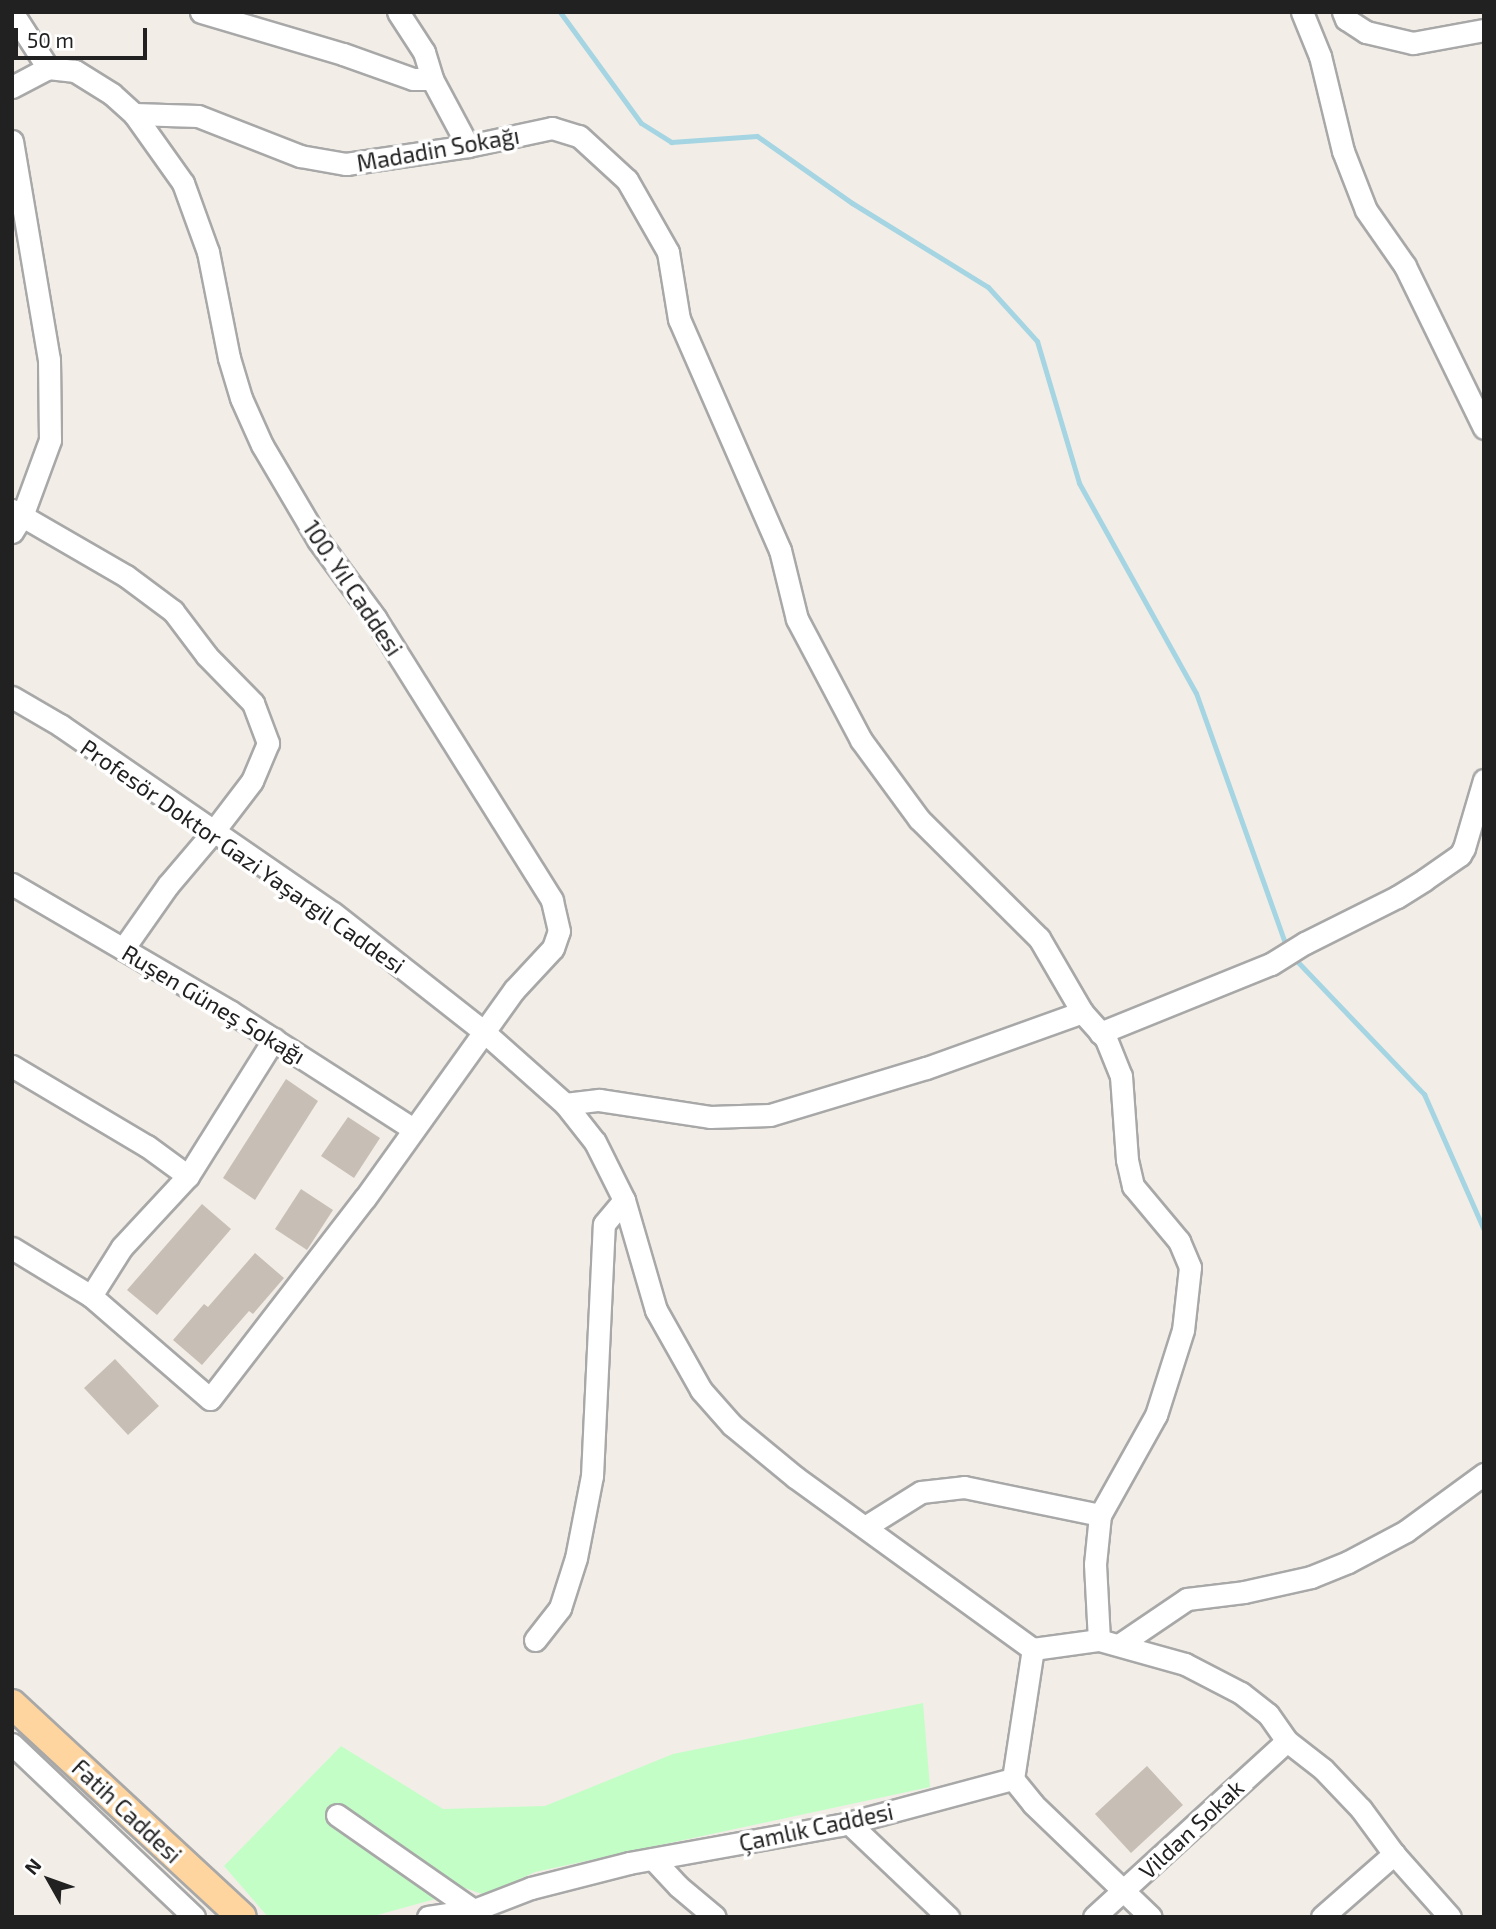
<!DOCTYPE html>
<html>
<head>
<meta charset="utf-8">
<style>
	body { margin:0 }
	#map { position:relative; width:1496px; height:1929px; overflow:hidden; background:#f2eee7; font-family:"Exo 2",sans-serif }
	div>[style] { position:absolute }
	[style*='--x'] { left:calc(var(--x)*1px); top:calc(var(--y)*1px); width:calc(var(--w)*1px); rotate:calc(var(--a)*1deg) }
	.park>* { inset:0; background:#c3fec7 }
	.stream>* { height:5px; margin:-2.5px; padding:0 2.5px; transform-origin:2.5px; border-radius:2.5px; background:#a5d5e2 }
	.building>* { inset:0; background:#c7beb6 }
	.roads { filter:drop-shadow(2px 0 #a8a8a8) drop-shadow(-2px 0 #a8a8a8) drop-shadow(0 2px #a8a8a8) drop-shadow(0 -2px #a8a8a8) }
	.minor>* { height:21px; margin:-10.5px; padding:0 10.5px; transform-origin:10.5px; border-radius:10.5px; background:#fff }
	.major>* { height:28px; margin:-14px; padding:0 14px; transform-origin:14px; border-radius:14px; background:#ffd59f }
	span { translate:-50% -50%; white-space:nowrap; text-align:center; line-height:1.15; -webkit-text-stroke:7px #fff; paint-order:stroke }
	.street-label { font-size:23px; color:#212121 }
	.frame { position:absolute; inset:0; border:14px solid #212121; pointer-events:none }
	.north { position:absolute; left:14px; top:1845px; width:70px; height:70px; -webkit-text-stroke:5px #fff; paint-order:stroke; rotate:310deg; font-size:19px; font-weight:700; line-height:28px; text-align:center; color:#212121 }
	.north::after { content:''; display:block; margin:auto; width:24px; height:32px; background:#212121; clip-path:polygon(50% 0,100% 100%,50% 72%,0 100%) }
	.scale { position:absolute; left:14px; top:28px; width:133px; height:32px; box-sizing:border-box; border:4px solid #212121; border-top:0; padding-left:9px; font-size:21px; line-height:24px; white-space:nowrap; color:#212121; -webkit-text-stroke:5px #fff; paint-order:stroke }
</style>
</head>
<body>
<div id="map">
	<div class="park">
		<i style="clip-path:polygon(923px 1703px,930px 1787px,535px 1872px,485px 1895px,462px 1887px,439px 1898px,370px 1917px,268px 1917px,224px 1866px,341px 1746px,443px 1809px,545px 1806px,673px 1754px)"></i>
	</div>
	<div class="stream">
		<i style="--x:560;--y:12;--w:137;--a:53.9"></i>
		<i style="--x:641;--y:123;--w:36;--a:32"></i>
		<i style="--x:671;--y:142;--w:86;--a:-4"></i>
		<i style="--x:757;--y:136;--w:116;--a:35.2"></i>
		<i style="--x:852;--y:203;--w:160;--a:31.7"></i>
		<i style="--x:988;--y:287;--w:73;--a:47.8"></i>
		<i style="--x:1037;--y:341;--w:148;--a:73.5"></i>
		<i style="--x:1079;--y:483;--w:240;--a:60.9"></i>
		<i style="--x:1196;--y:693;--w:272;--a:70.4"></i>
		<i style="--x:1293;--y:957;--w:190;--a:46.3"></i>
		<i style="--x:1424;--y:1094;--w:149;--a:66.2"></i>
	</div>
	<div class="building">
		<i style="clip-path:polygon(286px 1079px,318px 1101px,255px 1200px,223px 1178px)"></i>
		<i style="clip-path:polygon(348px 1117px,380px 1138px,354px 1178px,321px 1156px)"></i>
		<i style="clip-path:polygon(301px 1189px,333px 1210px,307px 1250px,275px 1229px)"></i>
		<i style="clip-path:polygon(202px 1204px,231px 1229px,157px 1315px,127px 1290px)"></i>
		<i style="clip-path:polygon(255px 1253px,284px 1278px,253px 1314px,249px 1311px,202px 1365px,173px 1340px,204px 1304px,208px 1307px)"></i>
		<i style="clip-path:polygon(115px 1359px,159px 1406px,128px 1435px,84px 1388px)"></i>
		<i style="clip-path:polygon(1147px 1766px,1183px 1805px,1131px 1853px,1095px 1814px)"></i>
	</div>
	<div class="roads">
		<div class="minor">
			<i style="--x:12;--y:12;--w:67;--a:57.3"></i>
			<i style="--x:201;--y:12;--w:148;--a:16.5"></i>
			<i style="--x:343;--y:54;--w:74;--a:19.7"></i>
			<i style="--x:413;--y:79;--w:19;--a:0"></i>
			<i style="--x:398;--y:12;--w:48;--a:57"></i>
			<i style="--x:424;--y:52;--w:28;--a:73"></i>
			<i style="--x:432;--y:79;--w:76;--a:61.8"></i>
			<i style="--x:1302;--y:12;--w:48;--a:67.8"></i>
			<i style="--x:1320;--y:56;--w:98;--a:76.4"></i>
			<i style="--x:1343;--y:151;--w:63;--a:68.7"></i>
			<i style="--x:1366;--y:210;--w:68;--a:55.1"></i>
			<i style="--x:1405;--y:266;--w:180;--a:64"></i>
			<i style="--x:1343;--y:12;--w:8;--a:67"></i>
			<i style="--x:1346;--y:19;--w:24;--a:33"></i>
			<i style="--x:1366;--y:32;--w:48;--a:13.2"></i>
			<i style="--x:1413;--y:43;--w:72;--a:-10.4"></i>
			<i style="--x:12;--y:87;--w:41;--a:-27.8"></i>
			<i style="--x:134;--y:114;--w:64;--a:1.8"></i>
			<i style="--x:198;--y:116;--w:110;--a:21.4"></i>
			<i style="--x:300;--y:156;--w:47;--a:9.9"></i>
			<i style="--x:346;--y:164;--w:123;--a:-8.4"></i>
			<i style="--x:468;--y:146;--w:86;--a:-12.1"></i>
			<i style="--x:552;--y:128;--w:28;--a:17"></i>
			<i style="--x:579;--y:136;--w:65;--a:42.5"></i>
			<i style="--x:627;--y:180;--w:83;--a:60.3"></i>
			<i style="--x:668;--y:252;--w:68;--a:80.7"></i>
			<i style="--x:679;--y:319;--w:252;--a:66.4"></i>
			<i style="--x:780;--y:550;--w:71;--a:76.2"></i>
			<i style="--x:797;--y:619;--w:137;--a:62.1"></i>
			<i style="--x:861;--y:740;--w:98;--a:53.7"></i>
			<i style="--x:919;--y:819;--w:169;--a:44.8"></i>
			<i style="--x:1039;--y:938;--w:86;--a:59.8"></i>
			<i style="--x:1082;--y:1012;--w:36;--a:48"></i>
			<i style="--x:1106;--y:1039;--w:40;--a:68"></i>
			<i style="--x:1121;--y:1076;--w:84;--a:85.9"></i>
			<i style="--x:1127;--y:1160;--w:27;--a:77"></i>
			<i style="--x:1133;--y:1186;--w:72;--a:50.1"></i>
			<i style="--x:1179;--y:1241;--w:28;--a:67"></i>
			<i style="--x:1190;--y:1267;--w:63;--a:96.3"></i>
			<i style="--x:1183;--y:1330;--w:89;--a:107.6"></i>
			<i style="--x:1156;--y:1415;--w:115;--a:119.2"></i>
			<i style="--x:1100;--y:1515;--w:49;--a:95.8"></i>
			<i style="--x:1095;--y:1564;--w:76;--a:87"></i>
			<i style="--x:12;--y:141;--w:221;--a:80.4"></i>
			<i style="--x:49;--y:359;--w:81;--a:89.3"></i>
			<i style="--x:50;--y:440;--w:81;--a:110.2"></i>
			<i style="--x:22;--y:516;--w:19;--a:122"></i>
			<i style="--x:12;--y:510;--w:132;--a:30.1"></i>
			<i style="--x:126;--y:576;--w:59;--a:36.7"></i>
			<i style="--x:173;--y:611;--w:56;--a:52.9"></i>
			<i style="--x:207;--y:656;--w:66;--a:45.6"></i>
			<i style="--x:253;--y:703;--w:43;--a:69.4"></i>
			<i style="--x:268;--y:743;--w:41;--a:112.8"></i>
			<i style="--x:252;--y:781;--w:64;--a:127.4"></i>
			<i style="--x:213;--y:832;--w:70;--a:130.3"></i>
			<i style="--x:168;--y:885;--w:78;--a:125.1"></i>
			<i style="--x:12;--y:697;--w:56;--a:30.3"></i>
			<i style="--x:60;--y:725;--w:331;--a:34.6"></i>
			<i style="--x:333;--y:913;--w:191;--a:38.2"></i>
			<i style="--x:483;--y:1031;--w:110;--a:41.7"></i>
			<i style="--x:565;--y:1104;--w:48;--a:51.7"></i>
			<i style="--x:595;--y:1142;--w:65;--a:63.4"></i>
			<i style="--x:624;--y:1200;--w:115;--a:73.8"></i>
			<i style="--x:656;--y:1310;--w:92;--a:60.6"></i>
			<i style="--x:701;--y:1390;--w:47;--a:48.5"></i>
			<i style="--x:732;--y:1425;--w:82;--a:39.5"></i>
			<i style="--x:795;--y:1477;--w:294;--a:35.9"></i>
			<i style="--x:1033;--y:1649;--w:67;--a:-7.8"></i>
			<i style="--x:1099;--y:1640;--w:89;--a:15.6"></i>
			<i style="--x:1185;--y:1664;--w:63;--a:27.4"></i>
			<i style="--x:1241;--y:1693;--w:34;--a:38"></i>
			<i style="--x:1268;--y:1714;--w:33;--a:55"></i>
			<i style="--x:1287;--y:1741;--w:46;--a:37.9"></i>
			<i style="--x:1323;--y:1769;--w:55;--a:46.5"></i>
			<i style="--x:1361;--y:1809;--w:56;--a:53.7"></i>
			<i style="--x:1394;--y:1854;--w:84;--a:48.4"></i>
			<i style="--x:12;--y:884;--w:254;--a:30.3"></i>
			<i style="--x:231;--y:1012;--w:215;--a:32.7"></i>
			<i style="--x:1100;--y:1033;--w:184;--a:-22"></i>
			<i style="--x:1271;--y:964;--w:40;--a:-32"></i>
			<i style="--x:1305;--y:943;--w:103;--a:-26.6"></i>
			<i style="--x:1397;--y:897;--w:32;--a:-32"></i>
			<i style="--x:1424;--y:880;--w:44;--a:-34.8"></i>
			<i style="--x:1460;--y:855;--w:8;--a:-60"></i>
			<i style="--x:1464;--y:848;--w:71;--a:-73.6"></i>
			<i style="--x:12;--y:1066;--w:157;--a:30.7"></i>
			<i style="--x:147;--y:1146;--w:51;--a:36.2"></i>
			<i style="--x:565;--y:1104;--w:34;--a:-7"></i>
			<i style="--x:599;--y:1100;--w:112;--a:8.7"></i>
			<i style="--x:710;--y:1117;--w:60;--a:-1.9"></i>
			<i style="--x:770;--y:1115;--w:163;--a:-16.8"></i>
			<i style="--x:926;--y:1068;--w:166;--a:-19.7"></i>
			<i style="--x:12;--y:1248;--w:92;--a:31.3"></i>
			<i style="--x:91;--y:1296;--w:157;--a:40.9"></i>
			<i style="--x:210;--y:1399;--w:254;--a:-52.4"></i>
			<i style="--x:365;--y:1198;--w:256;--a:-54.4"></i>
			<i style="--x:514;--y:990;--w:57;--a:-47.1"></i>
			<i style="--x:553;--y:948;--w:18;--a:-71"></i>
			<i style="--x:559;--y:931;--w:32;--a:-103"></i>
			<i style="--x:552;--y:900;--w:332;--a:-122.1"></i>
			<i style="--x:376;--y:619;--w:98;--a:-126.3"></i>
			<i style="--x:318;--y:540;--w:110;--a:-120.5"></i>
			<i style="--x:262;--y:445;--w:51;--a:-114.1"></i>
			<i style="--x:241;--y:398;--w:42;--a:-106.7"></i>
			<i style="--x:229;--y:358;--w:108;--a:-101.2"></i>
			<i style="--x:208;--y:252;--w:73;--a:-109.9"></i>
			<i style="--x:183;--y:183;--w:85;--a:-125.4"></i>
			<i style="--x:134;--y:114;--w:30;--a:-138"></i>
			<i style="--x:112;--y:94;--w:44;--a:-148.1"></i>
			<i style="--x:75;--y:71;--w:27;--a:-174"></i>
			<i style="--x:91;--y:1296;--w:58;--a:-57.7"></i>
			<i style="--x:122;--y:1247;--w:97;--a:-47.1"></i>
			<i style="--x:188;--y:1176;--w:162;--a:-57.9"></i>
			<i style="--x:865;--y:1527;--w:66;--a:-32"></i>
			<i style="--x:921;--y:1492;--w:43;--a:-6.6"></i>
			<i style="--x:964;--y:1487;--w:139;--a:11.6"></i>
			<i style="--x:535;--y:1640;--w:41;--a:-52"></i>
			<i style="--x:560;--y:1608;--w:52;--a:-72.3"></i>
			<i style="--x:576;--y:1558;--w:84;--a:-79"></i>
			<i style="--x:592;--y:1476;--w:252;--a:-87.3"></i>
			<i style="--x:604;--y:1224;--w:31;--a:-50"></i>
			<i style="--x:1119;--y:1645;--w:82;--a:-34.1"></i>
			<i style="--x:1187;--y:1599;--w:57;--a:-7"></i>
			<i style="--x:1244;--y:1592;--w:69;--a:-12.6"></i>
			<i style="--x:1311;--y:1577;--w:40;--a:-22"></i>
			<i style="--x:1348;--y:1562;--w:66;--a:-28.1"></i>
			<i style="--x:1406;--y:1531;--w:97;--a:-36.2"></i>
			<i style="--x:12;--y:1744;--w:251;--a:43.5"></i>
			<i style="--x:1013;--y:1779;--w:32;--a:51"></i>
			<i style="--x:1033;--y:1804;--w:163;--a:43.8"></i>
			<i style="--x:1013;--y:1779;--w:132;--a:-81.3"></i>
			<i style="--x:337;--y:1815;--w:173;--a:34.9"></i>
			<i style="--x:849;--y:1823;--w:137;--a:43.5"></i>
			<i style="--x:653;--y:1859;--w:37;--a:47"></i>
			<i style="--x:678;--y:1886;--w:48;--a:40"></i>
			<i style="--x:428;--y:1917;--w:47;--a:-8.7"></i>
			<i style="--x:474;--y:1910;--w:61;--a:-21.1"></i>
			<i style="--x:531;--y:1888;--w:101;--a:-14.3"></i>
			<i style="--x:629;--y:1863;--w:215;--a:-10.2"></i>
			<i style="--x:841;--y:1825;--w:178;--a:-15"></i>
			<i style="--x:1094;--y:1917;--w:261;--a:-42.4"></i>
			<i style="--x:1322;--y:1917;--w:96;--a:-41.2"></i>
		</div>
		<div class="major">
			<i style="--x:12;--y:1704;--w:313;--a:42.8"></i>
		</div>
	</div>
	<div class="street-label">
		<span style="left:438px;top:149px;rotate:-10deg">Madadin Sokağı</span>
		<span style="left:353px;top:588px;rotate:56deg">100. Yıl Caddesi</span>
		<span style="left:243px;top:856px;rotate:35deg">Profesör Doktor Gazi Yaşargil Caddesi</span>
		<span style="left:214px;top:1004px;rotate:31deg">Ruşen Güneş Sokağı</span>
		<span style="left:127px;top:1811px;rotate:43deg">Fatih Caddesi</span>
		<span style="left:816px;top:1827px;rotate:-12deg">Çamlık Caddesi</span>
		<span style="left:1191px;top:1829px;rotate:-43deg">Vildan Sokak</span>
	</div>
	<div class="frame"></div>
	<div class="north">N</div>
	<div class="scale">50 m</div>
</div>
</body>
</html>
